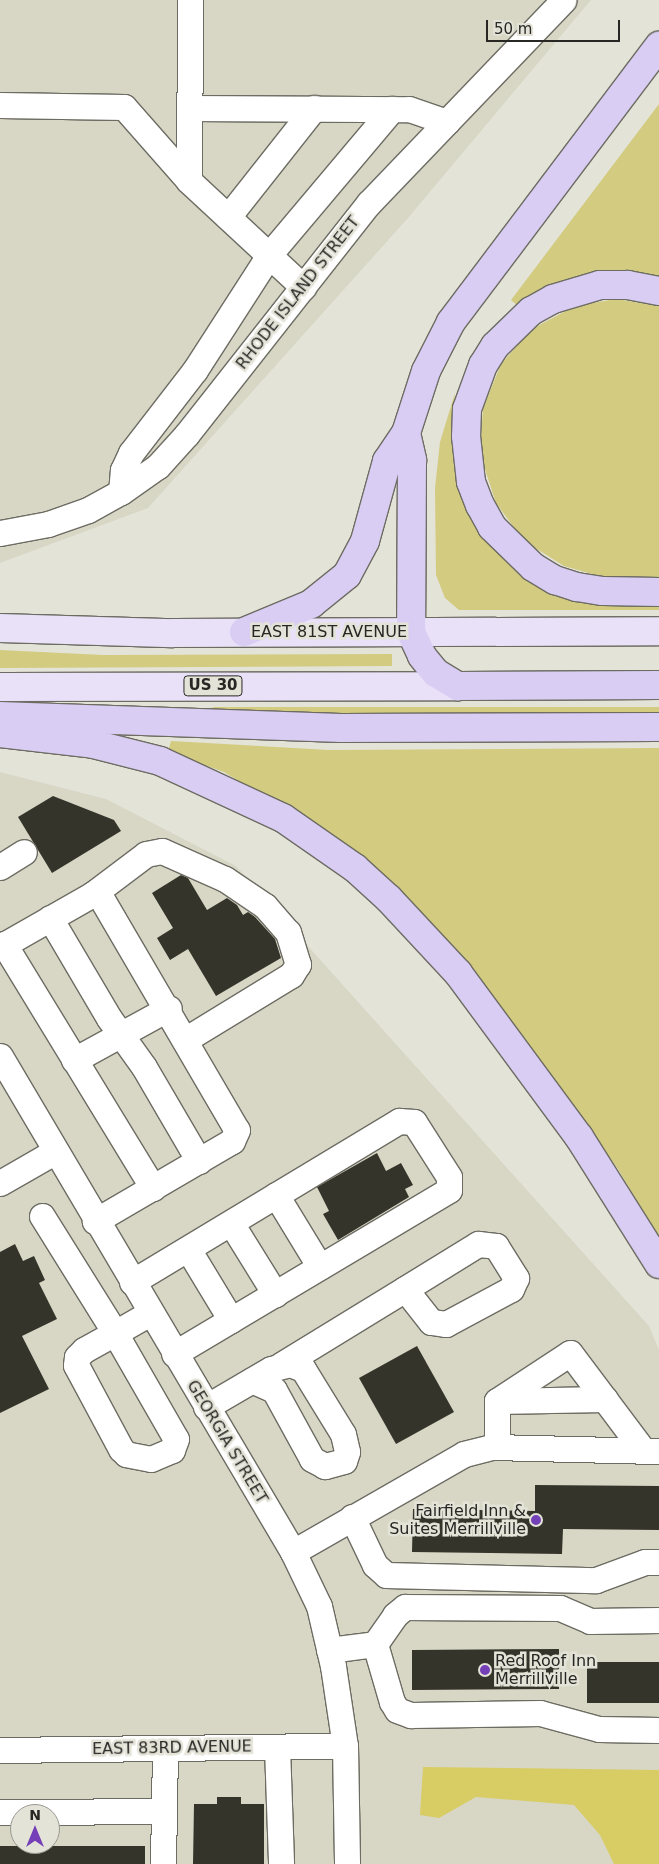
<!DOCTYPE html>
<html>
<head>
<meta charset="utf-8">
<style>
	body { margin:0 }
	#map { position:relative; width:659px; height:1864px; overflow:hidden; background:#e4e3d8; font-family:"DejaVu Sans",sans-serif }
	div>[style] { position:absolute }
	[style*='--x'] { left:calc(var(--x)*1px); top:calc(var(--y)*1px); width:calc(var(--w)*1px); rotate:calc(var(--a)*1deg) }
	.built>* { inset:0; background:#d8d7c6 }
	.green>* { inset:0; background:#d2cb80 }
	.water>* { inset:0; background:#d8cc64 }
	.building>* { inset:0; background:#34342b }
	.roads { filter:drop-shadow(1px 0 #6d6c63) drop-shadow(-1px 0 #6d6c63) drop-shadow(0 1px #6d6c63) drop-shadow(0 -1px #6d6c63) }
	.minor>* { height:25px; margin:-12.5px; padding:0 12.5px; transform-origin:12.5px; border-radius:12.5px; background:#fff }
	.major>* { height:28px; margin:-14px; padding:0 14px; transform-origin:14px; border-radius:14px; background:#e9e1f8 }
	.highway>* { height:28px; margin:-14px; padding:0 14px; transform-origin:14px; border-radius:14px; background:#dacdf3 }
	.dots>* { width:14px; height:14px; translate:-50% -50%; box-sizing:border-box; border:2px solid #e4e3d8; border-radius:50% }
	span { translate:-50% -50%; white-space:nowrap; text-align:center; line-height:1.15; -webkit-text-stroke:5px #e4e3d8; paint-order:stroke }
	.shield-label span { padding:1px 4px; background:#e4e3d8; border:1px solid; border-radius:4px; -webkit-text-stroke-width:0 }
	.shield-label { font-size:15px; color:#282724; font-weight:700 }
	.street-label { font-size:16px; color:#282724 }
	.poi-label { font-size:16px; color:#282724 }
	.right { translate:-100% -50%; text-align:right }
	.left { translate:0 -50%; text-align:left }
	.north { position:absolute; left:10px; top:1804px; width:50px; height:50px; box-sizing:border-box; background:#e4e3d8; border:1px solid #999890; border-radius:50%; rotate:0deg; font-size:14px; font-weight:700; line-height:20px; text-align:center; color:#282724 }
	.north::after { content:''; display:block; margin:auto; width:18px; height:22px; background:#7540b7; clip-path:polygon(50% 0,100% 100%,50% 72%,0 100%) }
	.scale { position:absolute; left:486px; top:20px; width:134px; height:22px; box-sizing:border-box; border:2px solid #282724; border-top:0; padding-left:6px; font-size:15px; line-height:18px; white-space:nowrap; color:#282724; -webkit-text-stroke:4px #e4e3d8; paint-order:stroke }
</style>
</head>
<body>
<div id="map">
	<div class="built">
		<i style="clip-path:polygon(0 0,591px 0,408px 218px,148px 508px,0 563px)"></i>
		<i style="clip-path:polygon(evenodd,0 772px,106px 799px,236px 866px,649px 1326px,659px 1350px,659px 1864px,0 1864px,0 772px,20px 1814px,50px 1814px,50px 1844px,20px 1844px,20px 1814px)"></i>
	</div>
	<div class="green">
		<i style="clip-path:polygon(659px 104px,659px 281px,570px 282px,538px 291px,518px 306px,511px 300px)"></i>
		<i style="clip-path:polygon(616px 299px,659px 306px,659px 578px,606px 578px,564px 566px,524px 541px,496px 503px,480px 454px,483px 408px,501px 364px,532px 329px,575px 306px)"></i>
		<i style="clip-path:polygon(455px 393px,451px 437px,455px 474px,474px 524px,503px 554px,659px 602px,659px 610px,459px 610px,445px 598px,436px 575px,435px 488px,440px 442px)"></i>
		<i style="clip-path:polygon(0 650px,103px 655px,392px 654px,392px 666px,0 668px)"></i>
		<i style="clip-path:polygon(213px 707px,659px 707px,659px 715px,314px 716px,212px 711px)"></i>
		<i style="clip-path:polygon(171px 741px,329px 750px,659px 748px,659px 1238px,618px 1169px,542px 1063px,304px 820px,224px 772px,168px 752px)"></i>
	</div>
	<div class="water">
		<i style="clip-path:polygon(423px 1767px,659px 1770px,659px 1864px,614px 1864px,600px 1835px,574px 1805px,476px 1797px,439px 1818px,420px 1815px)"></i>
	</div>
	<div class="building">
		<i style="clip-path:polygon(53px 796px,114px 820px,121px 831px,52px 873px,18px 817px)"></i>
		<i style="clip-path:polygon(181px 875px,188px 878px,207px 910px,227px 898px,237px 905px,243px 915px,248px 912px,255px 917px,275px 939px,281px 958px,216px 996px,188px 949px,170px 960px,157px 938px,173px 928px,152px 893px)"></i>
		<i style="clip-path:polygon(377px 1153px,386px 1171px,401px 1163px,413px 1185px,405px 1189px,409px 1197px,338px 1240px,323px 1214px,329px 1211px,317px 1187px)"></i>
		<i style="clip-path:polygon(15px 1244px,23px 1261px,34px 1256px,45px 1280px,39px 1283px,57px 1319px,22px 1336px,49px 1389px,0 1413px,0 1252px)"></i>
		<i style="clip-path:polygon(417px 1346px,454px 1412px,396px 1444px,359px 1378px)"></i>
		<i style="clip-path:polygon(535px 1485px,659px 1486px,659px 1530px,563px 1529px,562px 1554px,412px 1552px,413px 1509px,535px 1511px)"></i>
		<i style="clip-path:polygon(559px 1649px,559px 1689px,412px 1690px,412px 1650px)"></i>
		<i style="clip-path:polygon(587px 1662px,659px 1662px,659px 1703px,587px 1703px)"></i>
		<i style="clip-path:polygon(217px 1797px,241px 1797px,241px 1804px,264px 1804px,264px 1864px,193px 1864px,194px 1804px,217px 1804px)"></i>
		<i style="clip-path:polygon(0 1846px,145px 1846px,145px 1864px,0 1864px)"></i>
	</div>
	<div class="roads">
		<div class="minor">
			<i style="--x:190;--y:0;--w:181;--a:90.3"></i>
			<i style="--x:189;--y:181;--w:156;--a:42.9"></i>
			<i style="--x:0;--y:105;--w:124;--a:0.9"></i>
			<i style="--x:124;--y:107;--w:98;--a:48.7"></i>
			<i style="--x:190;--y:108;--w:219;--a:0.3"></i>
			<i style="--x:409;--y:109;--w:40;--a:18.9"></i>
			<i style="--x:228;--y:217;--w:139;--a:-51.7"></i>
			<i style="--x:121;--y:492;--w:22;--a:-85"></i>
			<i style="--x:123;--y:470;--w:19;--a:-65"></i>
			<i style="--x:131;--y:453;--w:105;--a:-52.4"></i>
			<i style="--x:195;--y:370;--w:137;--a:-57.2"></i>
			<i style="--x:269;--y:255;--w:191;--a:-49.9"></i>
			<i style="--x:0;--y:533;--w:49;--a:-10.6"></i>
			<i style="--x:48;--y:524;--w:42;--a:-19.3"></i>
			<i style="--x:88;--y:510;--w:38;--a:-29"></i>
			<i style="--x:121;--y:492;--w:45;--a:-35.1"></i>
			<i style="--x:158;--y:466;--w:43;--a:-47.8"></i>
			<i style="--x:187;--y:434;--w:294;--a:-51.8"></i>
			<i style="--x:369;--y:203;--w:281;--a:-46.2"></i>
			<i style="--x:0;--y:867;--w:28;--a:-32"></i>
			<i style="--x:93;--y:894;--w:66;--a:-37"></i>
			<i style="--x:146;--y:854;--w:16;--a:-11"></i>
			<i style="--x:162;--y:851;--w:69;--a:24"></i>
			<i style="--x:225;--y:879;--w:48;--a:34"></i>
			<i style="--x:265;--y:906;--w:35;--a:49"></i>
			<i style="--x:288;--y:932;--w:34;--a:73"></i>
			<i style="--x:298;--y:964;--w:13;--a:122"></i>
			<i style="--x:291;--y:975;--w:123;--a:148.6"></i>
			<i style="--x:50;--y:918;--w:116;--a:59.5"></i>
			<i style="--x:109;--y:1018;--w:60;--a:54.5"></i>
			<i style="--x:144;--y:1067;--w:109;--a:59.7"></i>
			<i style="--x:4;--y:944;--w:286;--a:58.6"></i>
			<i style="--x:0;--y:947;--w:107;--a:-29.7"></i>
			<i style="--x:93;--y:894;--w:7;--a:16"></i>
			<i style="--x:100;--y:896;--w:271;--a:59.7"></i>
			<i style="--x:237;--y:1130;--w:12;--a:114"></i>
			<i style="--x:232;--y:1141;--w:159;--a:149.7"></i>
			<i style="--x:0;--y:1056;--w:576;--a:59.43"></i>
			<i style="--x:293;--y:1552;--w:60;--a:64.3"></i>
			<i style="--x:319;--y:1606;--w:62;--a:76.9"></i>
			<i style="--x:333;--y:1666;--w:81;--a:81.5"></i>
			<i style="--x:345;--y:1746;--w:118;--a:89"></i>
			<i style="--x:74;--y:1060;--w:108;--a:-28.7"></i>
			<i style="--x:0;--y:1183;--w:62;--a:-29.9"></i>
			<i style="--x:276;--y:1195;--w:84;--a:58.6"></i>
			<i style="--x:42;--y:1216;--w:138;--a:58"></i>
			<i style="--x:115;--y:1333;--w:122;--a:60.1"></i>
			<i style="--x:176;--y:1439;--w:12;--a:110"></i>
			<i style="--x:172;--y:1450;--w:23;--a:157"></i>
			<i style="--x:151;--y:1459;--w:25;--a:-169"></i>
			<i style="--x:126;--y:1454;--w:7;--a:-135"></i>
			<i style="--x:121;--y:1449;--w:95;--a:-118.2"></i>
			<i style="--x:76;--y:1365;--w:8;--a:-83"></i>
			<i style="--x:77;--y:1357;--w:10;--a:-45"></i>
			<i style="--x:84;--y:1350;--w:35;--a:-29"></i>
			<i style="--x:115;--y:1333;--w:40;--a:-29.7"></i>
			<i style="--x:231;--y:1223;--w:84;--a:58.2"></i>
			<i style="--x:188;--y:1249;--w:83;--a:58.8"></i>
			<i style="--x:132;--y:1282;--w:312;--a:-31.1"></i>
			<i style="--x:399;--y:1121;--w:15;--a:4"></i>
			<i style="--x:414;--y:1122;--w:65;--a:57.5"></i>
			<i style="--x:449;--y:1177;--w:13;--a:90"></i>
			<i style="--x:449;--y:1190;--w:320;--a:149.2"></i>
			<i style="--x:281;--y:1365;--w:145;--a:-31.5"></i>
			<i style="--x:405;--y:1289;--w:86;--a:-31.7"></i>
			<i style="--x:478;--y:1244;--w:18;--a:6"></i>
			<i style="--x:496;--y:1246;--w:38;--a:58"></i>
			<i style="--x:516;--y:1278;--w:12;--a:114"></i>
			<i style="--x:511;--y:1289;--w:74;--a:151.7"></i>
			<i style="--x:446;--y:1324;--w:15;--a:-172"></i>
			<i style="--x:431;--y:1322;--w:42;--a:-128.2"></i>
			<i style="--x:497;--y:1401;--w:108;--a:-1.1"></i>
			<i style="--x:206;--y:1407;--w:75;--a:-30.3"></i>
			<i style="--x:271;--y:1369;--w:20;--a:-15"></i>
			<i style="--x:290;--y:1364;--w:14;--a:21"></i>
			<i style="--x:303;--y:1369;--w:76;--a:58.4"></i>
			<i style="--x:343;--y:1434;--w:18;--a:77"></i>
			<i style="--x:347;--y:1452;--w:9;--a:108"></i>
			<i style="--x:344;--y:1461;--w:20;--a:165"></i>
			<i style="--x:325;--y:1466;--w:15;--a:-152"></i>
			<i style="--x:312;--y:1459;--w:79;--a:-118.8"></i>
			<i style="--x:274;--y:1390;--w:24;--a:-156"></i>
			<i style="--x:497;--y:1447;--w:46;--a:-90"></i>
			<i style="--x:497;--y:1401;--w:87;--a:-33.3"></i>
			<i style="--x:570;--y:1353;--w:120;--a:53.1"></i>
			<i style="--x:352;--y:1517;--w:53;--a:64.4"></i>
			<i style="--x:375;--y:1565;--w:15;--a:42"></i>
			<i style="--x:386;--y:1575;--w:210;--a:1.4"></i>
			<i style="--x:596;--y:1580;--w:52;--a:-20.2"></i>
			<i style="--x:645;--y:1562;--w:14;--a:0"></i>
			<i style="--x:293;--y:1552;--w:197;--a:-29.8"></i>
			<i style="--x:464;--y:1454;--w:29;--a:-14"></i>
			<i style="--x:492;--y:1447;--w:167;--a:1.4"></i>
			<i style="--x:375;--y:1644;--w:60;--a:73.7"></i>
			<i style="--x:392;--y:1702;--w:9;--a:58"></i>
			<i style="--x:397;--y:1710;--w:15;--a:20"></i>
			<i style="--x:411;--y:1715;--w:129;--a:-0.9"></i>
			<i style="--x:540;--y:1713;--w:61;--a:15.2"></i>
			<i style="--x:599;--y:1729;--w:60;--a:1"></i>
			<i style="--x:329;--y:1650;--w:46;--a:-7.4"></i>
			<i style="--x:375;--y:1644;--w:35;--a:-55"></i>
			<i style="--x:395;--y:1615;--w:13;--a:-39"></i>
			<i style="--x:405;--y:1607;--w:155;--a:0.4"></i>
			<i style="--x:560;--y:1608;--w:33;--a:23"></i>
			<i style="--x:590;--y:1621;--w:69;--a:-0.8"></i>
			<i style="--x:277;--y:1747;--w:117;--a:88"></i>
			<i style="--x:0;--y:1750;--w:345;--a:-0.7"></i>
			<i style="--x:0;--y:1812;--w:164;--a:-0.3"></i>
			<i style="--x:163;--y:1864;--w:116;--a:-89"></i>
		</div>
		<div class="major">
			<i style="--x:0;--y:628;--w:173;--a:1.7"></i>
			<i style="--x:173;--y:633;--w:486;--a:-0.2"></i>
			<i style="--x:0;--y:687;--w:458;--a:-0.1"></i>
		</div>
		<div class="highway">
			<i style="--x:659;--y:291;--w:32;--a:-169"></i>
			<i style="--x:628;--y:285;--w:28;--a:180"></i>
			<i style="--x:600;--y:285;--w:49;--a:163.4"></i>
			<i style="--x:553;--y:299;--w:25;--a:151"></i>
			<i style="--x:531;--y:311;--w:50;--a:135.8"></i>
			<i style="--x:495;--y:346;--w:22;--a:122"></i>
			<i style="--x:483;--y:365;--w:47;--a:110"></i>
			<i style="--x:467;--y:409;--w:27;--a:92"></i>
			<i style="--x:466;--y:436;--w:46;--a:83.8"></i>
			<i style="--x:471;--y:482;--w:25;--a:69"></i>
			<i style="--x:480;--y:505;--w:25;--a:61"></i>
			<i style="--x:492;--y:527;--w:57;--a:44.3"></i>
			<i style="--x:533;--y:567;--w:26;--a:31"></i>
			<i style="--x:555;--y:580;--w:23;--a:18"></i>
			<i style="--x:577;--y:587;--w:26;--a:9"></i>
			<i style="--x:603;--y:591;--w:56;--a:1"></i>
			<i style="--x:406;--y:433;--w:28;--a:77"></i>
			<i style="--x:412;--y:460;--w:172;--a:90.3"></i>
			<i style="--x:411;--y:632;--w:26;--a:65"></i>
			<i style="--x:422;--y:656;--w:22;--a:51"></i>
			<i style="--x:436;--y:673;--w:26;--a:31"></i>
			<i style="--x:458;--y:686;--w:201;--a:-0.3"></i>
			<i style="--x:244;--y:632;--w:73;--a:-22.7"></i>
			<i style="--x:311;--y:604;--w:46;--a:-38.9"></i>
			<i style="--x:347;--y:575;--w:38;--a:-62"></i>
			<i style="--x:365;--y:541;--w:83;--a:-74.6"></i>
			<i style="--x:387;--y:461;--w:34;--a:-56"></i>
			<i style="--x:406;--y:433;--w:65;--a:-72.1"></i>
			<i style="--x:426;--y:371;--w:55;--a:-63"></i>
			<i style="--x:451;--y:322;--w:346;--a:-53"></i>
			<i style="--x:0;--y:716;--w:341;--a:2"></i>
			<i style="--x:341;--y:728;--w:318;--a:-0.2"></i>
			<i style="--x:0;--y:733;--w:94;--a:6.7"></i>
			<i style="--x:93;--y:744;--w:69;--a:14.2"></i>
			<i style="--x:160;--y:761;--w:136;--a:24.9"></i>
			<i style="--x:283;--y:818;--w:88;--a:34.8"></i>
			<i style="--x:355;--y:868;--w:46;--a:42.4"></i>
			<i style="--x:389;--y:899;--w:101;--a:47"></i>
			<i style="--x:458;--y:973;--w:204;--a:53.6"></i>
			<i style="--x:579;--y:1137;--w:150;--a:57.8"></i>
		</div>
	</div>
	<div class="dots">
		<i style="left:536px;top:1520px;background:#7540b7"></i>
		<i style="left:485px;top:1670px;background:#7540b7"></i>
	</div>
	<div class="shield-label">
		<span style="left:213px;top:686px">US 30</span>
	</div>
	<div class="street-label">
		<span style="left:298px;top:293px;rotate:-52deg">RHODE ISLAND STREET</span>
		<span style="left:329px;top:632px">EAST 81ST AVENUE</span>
		<span style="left:227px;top:1442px;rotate:59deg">GEORGIA STREET</span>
		<span style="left:172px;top:1748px;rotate:-1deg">EAST 83RD AVENUE</span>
	</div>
	<div class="poi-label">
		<span class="right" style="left:526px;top:1520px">Fairfield Inn &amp;<br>Suites Merrillville</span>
		<span class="left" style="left:495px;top:1670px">Red Roof Inn<br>Merrillville</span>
	</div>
	<div class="north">N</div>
	<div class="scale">50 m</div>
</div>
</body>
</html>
